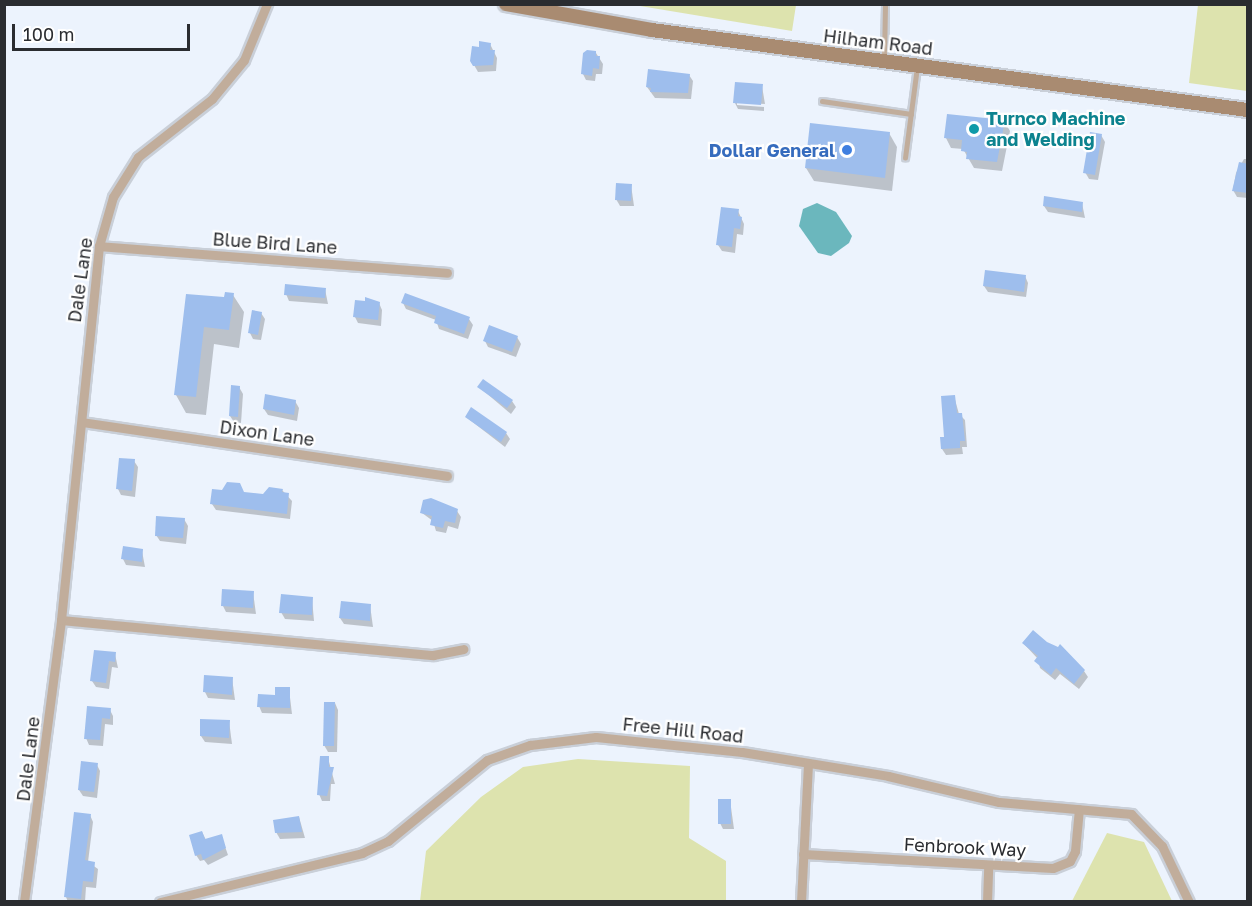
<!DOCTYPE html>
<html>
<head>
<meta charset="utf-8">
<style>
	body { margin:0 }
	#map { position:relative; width:1252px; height:906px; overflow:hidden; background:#ecf3fd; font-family:"Golos Text",sans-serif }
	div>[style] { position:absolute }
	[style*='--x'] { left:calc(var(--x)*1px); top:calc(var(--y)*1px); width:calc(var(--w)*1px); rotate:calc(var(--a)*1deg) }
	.green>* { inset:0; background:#dde3ae }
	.water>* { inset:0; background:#6bb7bd }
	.shadow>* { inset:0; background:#0003 }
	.building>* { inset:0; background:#9ebeed }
	.roads { filter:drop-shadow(2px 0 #c9cfd8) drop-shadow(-2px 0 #c9cfd8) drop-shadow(0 2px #c9cfd8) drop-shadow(0 -2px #c9cfd8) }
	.lane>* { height:4.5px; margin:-2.25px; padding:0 2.25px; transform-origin:2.25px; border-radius:2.25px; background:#c1ad9b }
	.street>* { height:9px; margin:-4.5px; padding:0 4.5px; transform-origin:4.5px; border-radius:4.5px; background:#c1ad9b }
	.secondary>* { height:14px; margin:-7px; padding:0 7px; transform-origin:7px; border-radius:7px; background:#a98b71 }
	.dots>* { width:16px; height:16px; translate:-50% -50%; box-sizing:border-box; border:3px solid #fff; border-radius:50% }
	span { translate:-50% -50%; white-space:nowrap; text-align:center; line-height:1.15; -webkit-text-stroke:4.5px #fff; paint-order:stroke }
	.street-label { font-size:18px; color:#2a2c30 }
	.culture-label { font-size:18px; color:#0d838f; font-weight:700 }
	.left { translate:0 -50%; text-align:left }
	.shop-label { font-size:18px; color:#366cbe; font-weight:700 }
	.right { translate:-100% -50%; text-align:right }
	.frame { position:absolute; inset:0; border:6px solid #2a2c30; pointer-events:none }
	.scale { position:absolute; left:12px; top:24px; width:178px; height:27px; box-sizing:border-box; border:3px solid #2a2c30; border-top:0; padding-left:8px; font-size:18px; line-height:21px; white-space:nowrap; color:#2a2c30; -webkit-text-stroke:4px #fff; paint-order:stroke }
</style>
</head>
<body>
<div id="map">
	<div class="green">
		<i style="clip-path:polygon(634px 5px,796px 4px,796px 5px,792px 31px)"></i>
		<i style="clip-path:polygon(1198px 5px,1247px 5px,1247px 91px,1189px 83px)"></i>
		<i style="clip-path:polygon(578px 759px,690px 766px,689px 838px,726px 861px,726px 901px,420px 901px,426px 851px,481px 797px,523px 767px)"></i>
		<i style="clip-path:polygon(1107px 833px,1144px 842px,1172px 901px,1072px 901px)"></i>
	</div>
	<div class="water">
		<i style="clip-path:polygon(817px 203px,836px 212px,852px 236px,849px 243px,831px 256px,818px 253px,799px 226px,803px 209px)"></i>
	</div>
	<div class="shadow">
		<i style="clip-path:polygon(490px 44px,497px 58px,496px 71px,478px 72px,474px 65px,480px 49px)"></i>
		<i style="clip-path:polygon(596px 53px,603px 64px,602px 74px,596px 74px,595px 81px,586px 80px,583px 74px)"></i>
		<i style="clip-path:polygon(689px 75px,693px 81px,691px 99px,655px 98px,647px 87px)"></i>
		<i style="clip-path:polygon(762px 86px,765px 104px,737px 102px,737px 105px,764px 107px,764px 111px,738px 109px,735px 103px)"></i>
		<i style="clip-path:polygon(1004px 121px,1010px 131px,1002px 171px,974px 168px,963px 149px,951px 148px,946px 138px)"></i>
		<i style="clip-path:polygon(889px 133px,897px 147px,892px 191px,814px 181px,806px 168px)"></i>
		<i style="clip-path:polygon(1101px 135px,1105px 142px,1098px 180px,1089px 179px,1085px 172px)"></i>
		<i style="clip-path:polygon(1244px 159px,1248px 159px,1248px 198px,1237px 197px,1233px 190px,1236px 173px)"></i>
		<i style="clip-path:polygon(631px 185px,634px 206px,620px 206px,616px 199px)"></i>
		<i style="clip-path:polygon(1082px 203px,1085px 218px,1048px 212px,1044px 206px)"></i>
		<i style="clip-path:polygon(738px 211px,744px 224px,743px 235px,737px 234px,735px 253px,722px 251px,718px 245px)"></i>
		<i style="clip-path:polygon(1025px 276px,1028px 283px,1026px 297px,988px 292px,984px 286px)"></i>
		<i style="clip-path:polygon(325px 289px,328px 304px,289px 301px,286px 294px)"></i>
		<i style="clip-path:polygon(233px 295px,244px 312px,239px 348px,214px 344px,206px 415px,186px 413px,176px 395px,187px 296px,225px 299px)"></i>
		<i style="clip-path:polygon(366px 303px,379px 303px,382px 310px,381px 326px,358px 323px,355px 317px)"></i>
		<i style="clip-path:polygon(403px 303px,469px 319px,473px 325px,468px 339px,439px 329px,436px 320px,406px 309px)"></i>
		<i style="clip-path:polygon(261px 313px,265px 319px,261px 340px,253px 339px,250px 333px)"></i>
		<i style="clip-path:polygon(517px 337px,521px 344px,516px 357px,488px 347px,485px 341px)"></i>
		<i style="clip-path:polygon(239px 387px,243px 394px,241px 423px,234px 422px,230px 416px)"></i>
		<i style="clip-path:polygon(479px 387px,512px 401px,516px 407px,511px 414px)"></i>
		<i style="clip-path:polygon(954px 396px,959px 414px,965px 420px,967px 447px,962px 447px,963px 454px,946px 455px,942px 449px)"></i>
		<i style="clip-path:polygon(295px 401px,299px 408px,297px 421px,268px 415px,264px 409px)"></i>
		<i style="clip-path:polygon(466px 417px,506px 433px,510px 439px,505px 447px)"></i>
		<i style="clip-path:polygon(134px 461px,138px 467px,135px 497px,121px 495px,118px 489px)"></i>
		<i style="clip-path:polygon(282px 490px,292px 501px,290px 519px,216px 510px,212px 504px,223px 491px,264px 496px)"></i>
		<i style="clip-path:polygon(424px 502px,442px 503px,445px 508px,457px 511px,461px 517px,458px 529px,448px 526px,446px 533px,436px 531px,433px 521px,422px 513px)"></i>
		<i style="clip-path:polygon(184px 519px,188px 526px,186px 544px,160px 541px,156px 535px)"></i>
		<i style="clip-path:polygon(142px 551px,145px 567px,126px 565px,123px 559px)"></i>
		<i style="clip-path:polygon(253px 592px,256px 614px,226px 612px,223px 606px)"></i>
		<i style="clip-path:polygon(312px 598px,314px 621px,285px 619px,281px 612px)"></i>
		<i style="clip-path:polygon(370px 605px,373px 627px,344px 624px,340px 618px)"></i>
		<i style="clip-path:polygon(1024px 644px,1084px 671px,1088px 677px,1079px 689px,1060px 674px,1055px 680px,1040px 668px,1038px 659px)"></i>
		<i style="clip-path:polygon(115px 654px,118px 668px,112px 667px,109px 689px,96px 687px,92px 681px)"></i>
		<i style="clip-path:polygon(232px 678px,235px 700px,208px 698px,205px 692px)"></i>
		<i style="clip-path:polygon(289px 689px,292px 714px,262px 713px,259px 706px)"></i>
		<i style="clip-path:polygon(335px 703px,338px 710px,337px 752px,328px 752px,324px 745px)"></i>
		<i style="clip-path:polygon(88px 708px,110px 710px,113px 716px,113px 725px,105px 724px,103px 746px,89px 745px,86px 738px)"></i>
		<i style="clip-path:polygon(229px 721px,232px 744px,205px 742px,201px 736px)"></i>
		<i style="clip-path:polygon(328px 758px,335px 784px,331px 784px,330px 801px,322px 801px,319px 794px)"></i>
		<i style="clip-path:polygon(97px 765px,100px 771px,97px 798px,83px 796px,79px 790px)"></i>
		<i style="clip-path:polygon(730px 800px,734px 829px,723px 829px,720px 823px)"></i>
		<i style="clip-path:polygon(90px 815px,93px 822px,88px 862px,98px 869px,96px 888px,86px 887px,85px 902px,68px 902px,66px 897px)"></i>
		<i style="clip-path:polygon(299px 817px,305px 838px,280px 839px,276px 832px)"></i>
		<i style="clip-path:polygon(202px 832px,206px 840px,221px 835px,228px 855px,208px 865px,204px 860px,200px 861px,196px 855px)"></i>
	</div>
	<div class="building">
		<i style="clip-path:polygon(479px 41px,491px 43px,490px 50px,495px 50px,493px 65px,473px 66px,470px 61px,472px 46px,479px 47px)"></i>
		<i style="clip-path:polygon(587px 50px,596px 51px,596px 56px,600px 56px,599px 69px,593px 68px,592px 76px,581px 74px,583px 53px)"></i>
		<i style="clip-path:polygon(648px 69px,690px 74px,688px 93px,650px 92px,651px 88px,646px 87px)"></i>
		<i style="clip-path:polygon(735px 82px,763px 84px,761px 105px,733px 103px)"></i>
		<i style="clip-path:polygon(947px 114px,1005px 120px,997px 162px,966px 159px,967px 152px,961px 151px,962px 140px,944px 138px)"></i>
		<i style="clip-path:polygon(810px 123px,890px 132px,885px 178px,805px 168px)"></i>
		<i style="clip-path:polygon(1090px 132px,1102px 134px,1095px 175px,1083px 173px)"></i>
		<i style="clip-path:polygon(1239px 162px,1248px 164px,1248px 193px,1232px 191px)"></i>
		<i style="clip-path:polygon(616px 183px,632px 184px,631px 201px,615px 200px)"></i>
		<i style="clip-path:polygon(1044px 196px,1083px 202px,1082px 212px,1043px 206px)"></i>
		<i style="clip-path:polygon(721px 207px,739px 209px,738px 216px,742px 217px,740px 229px,734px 228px,732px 247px,716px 245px)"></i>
		<i style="clip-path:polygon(985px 270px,1026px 275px,1024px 292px,983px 286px)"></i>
		<i style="clip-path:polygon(285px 284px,326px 288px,325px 298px,284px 295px)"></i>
		<i style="clip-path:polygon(225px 292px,234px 293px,229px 330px,204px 327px,196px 397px,174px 395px,186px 294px,224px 297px)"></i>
		<i style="clip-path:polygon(405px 293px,470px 317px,464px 334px,434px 323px,436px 316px,401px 303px)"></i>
		<i style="clip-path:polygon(365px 297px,380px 302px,378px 320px,353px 317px,355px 300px,365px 301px)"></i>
		<i style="clip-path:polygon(252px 310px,262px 312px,258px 335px,248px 333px)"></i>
		<i style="clip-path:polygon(489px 325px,518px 336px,512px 352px,483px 341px)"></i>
		<i style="clip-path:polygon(483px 379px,513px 400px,507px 408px,477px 387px)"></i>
		<i style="clip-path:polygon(231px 385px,240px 386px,238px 417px,229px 416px)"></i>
		<i style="clip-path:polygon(265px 394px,296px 400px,294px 415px,263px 409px)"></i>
		<i style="clip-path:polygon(955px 395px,957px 413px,962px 413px,965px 441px,960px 441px,960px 448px,941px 449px,940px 437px,944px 437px,941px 396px)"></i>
		<i style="clip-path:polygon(471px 407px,507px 432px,501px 442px,465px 417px)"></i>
		<i style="clip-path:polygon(119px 458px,135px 459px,132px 491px,116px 489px)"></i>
		<i style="clip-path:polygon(227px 482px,240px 483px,244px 492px,263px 494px,269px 487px,283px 489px,282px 492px,289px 493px,287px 514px,210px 504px,212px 489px,222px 490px)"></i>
		<i style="clip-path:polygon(431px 498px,458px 509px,455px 523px,445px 521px,443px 528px,430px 525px,432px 516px,420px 513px,423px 500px)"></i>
		<i style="clip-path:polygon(156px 516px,185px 518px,183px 538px,155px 536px)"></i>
		<i style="clip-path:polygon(123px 546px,143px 549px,142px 562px,121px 559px)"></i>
		<i style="clip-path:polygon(222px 589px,254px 591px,253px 608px,221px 606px)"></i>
		<i style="clip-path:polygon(281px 594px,313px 597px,312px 615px,279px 613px)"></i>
		<i style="clip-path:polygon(341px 601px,371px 604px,370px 621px,339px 618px)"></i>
		<i style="clip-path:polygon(1033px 630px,1047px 642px,1058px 647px,1060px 644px,1085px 670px,1074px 684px,1056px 668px,1051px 675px,1034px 661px,1038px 656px,1022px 643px)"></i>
		<i style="clip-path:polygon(94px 650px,116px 652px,115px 662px,109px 661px,106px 683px,90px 681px)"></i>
		<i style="clip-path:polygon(204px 675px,233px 677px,232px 695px,203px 692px)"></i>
		<i style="clip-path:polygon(275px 687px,290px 687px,290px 708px,257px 707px,258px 694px,275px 695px)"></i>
		<i style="clip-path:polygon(324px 702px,335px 702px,334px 746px,323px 746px)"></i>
		<i style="clip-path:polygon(87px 706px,111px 708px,110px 719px,102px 718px,100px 740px,84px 739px)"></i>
		<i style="clip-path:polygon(200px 719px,230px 720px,229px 738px,200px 736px)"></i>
		<i style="clip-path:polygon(320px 756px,329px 756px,329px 767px,334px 767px,327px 796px,317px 795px)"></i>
		<i style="clip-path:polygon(81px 761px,98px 763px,94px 792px,78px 790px)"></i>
		<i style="clip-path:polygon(718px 799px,731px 799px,731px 824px,718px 824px)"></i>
		<i style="clip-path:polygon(74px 812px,91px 814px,85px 860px,95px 862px,93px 882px,83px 881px,81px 899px,64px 897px)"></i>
		<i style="clip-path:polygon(299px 816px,302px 832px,275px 833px,273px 820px)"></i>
		<i style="clip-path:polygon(202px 831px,205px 839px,222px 834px,226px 848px,203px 860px,201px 854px,195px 856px,189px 835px)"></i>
	</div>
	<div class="roads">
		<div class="lane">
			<i style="--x:884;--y:58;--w:54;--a:-88.9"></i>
			<i style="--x:822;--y:101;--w:90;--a:8.3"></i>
			<i style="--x:905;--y:158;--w:92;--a:-82.5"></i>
		</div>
		<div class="street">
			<i style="--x:99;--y:246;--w:349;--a:4.4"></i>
			<i style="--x:82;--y:422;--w:369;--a:8.4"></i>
			<i style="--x:61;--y:620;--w:374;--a:5.4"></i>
			<i style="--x:433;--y:655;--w:31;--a:-11"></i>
			<i style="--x:803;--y:854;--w:250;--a:3.2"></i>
			<i style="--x:1053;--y:868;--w:18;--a:-22"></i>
			<i style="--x:1070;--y:861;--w:11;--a:-63"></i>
			<i style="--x:1075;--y:851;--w:42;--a:-84.6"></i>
			<i style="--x:24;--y:902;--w:284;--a:-82.5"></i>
			<i style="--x:61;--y:620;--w:376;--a:-84.2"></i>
			<i style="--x:99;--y:246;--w:51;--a:-74.1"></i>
			<i style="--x:113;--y:197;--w:47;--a:-58"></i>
			<i style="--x:138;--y:157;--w:94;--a:-38.1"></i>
			<i style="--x:212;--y:99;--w:50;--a:-50.6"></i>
			<i style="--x:244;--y:60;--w:61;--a:-67.7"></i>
			<i style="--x:160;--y:902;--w:208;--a:-13.6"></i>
			<i style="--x:362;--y:853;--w:29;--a:-25"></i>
			<i style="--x:388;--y:841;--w:128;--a:-39.3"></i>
			<i style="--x:487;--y:760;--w:46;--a:-19.2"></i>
			<i style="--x:530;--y:745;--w:66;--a:-6.9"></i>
			<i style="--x:596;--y:737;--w:147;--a:5.9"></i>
			<i style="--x:742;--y:752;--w:148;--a:9.3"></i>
			<i style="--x:888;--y:776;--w:114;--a:13.2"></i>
			<i style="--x:999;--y:802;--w:133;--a:5.2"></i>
			<i style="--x:1131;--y:814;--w:45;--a:45.9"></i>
			<i style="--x:1162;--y:846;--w:62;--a:64.3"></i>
			<i style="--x:801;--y:902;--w:139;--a:-87.1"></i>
			<i style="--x:987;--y:902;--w:36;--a:-88"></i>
		</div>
		<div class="secondary">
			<i style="--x:506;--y:4;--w:148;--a:10.1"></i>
			<i style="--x:652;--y:30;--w:601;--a:7.65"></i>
		</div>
	</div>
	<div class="dots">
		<i style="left:974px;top:129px;background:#0f9aa8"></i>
		<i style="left:847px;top:150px;background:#3f7fe0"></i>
	</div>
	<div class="street-label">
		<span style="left:878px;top:42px;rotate:7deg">Hilham Road</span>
		<span style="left:275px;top:243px;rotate:4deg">Blue Bird Lane</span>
		<span style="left:80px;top:280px;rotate:-82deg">Dale Lane</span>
		<span style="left:267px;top:433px;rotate:8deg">Dixon Lane</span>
		<span style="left:683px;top:730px;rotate:6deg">Free Hill Road</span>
		<span style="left:28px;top:759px;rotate:-83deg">Dale Lane</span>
		<span style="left:965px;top:847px;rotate:3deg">Fenbrook Way</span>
	</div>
	<div class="culture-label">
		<span class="left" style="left:986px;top:129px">Turnco Machine<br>and Welding</span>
	</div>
	<div class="shop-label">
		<span class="right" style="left:835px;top:150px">Dollar General</span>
	</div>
	<div class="frame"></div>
	<div class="scale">100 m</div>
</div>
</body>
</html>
